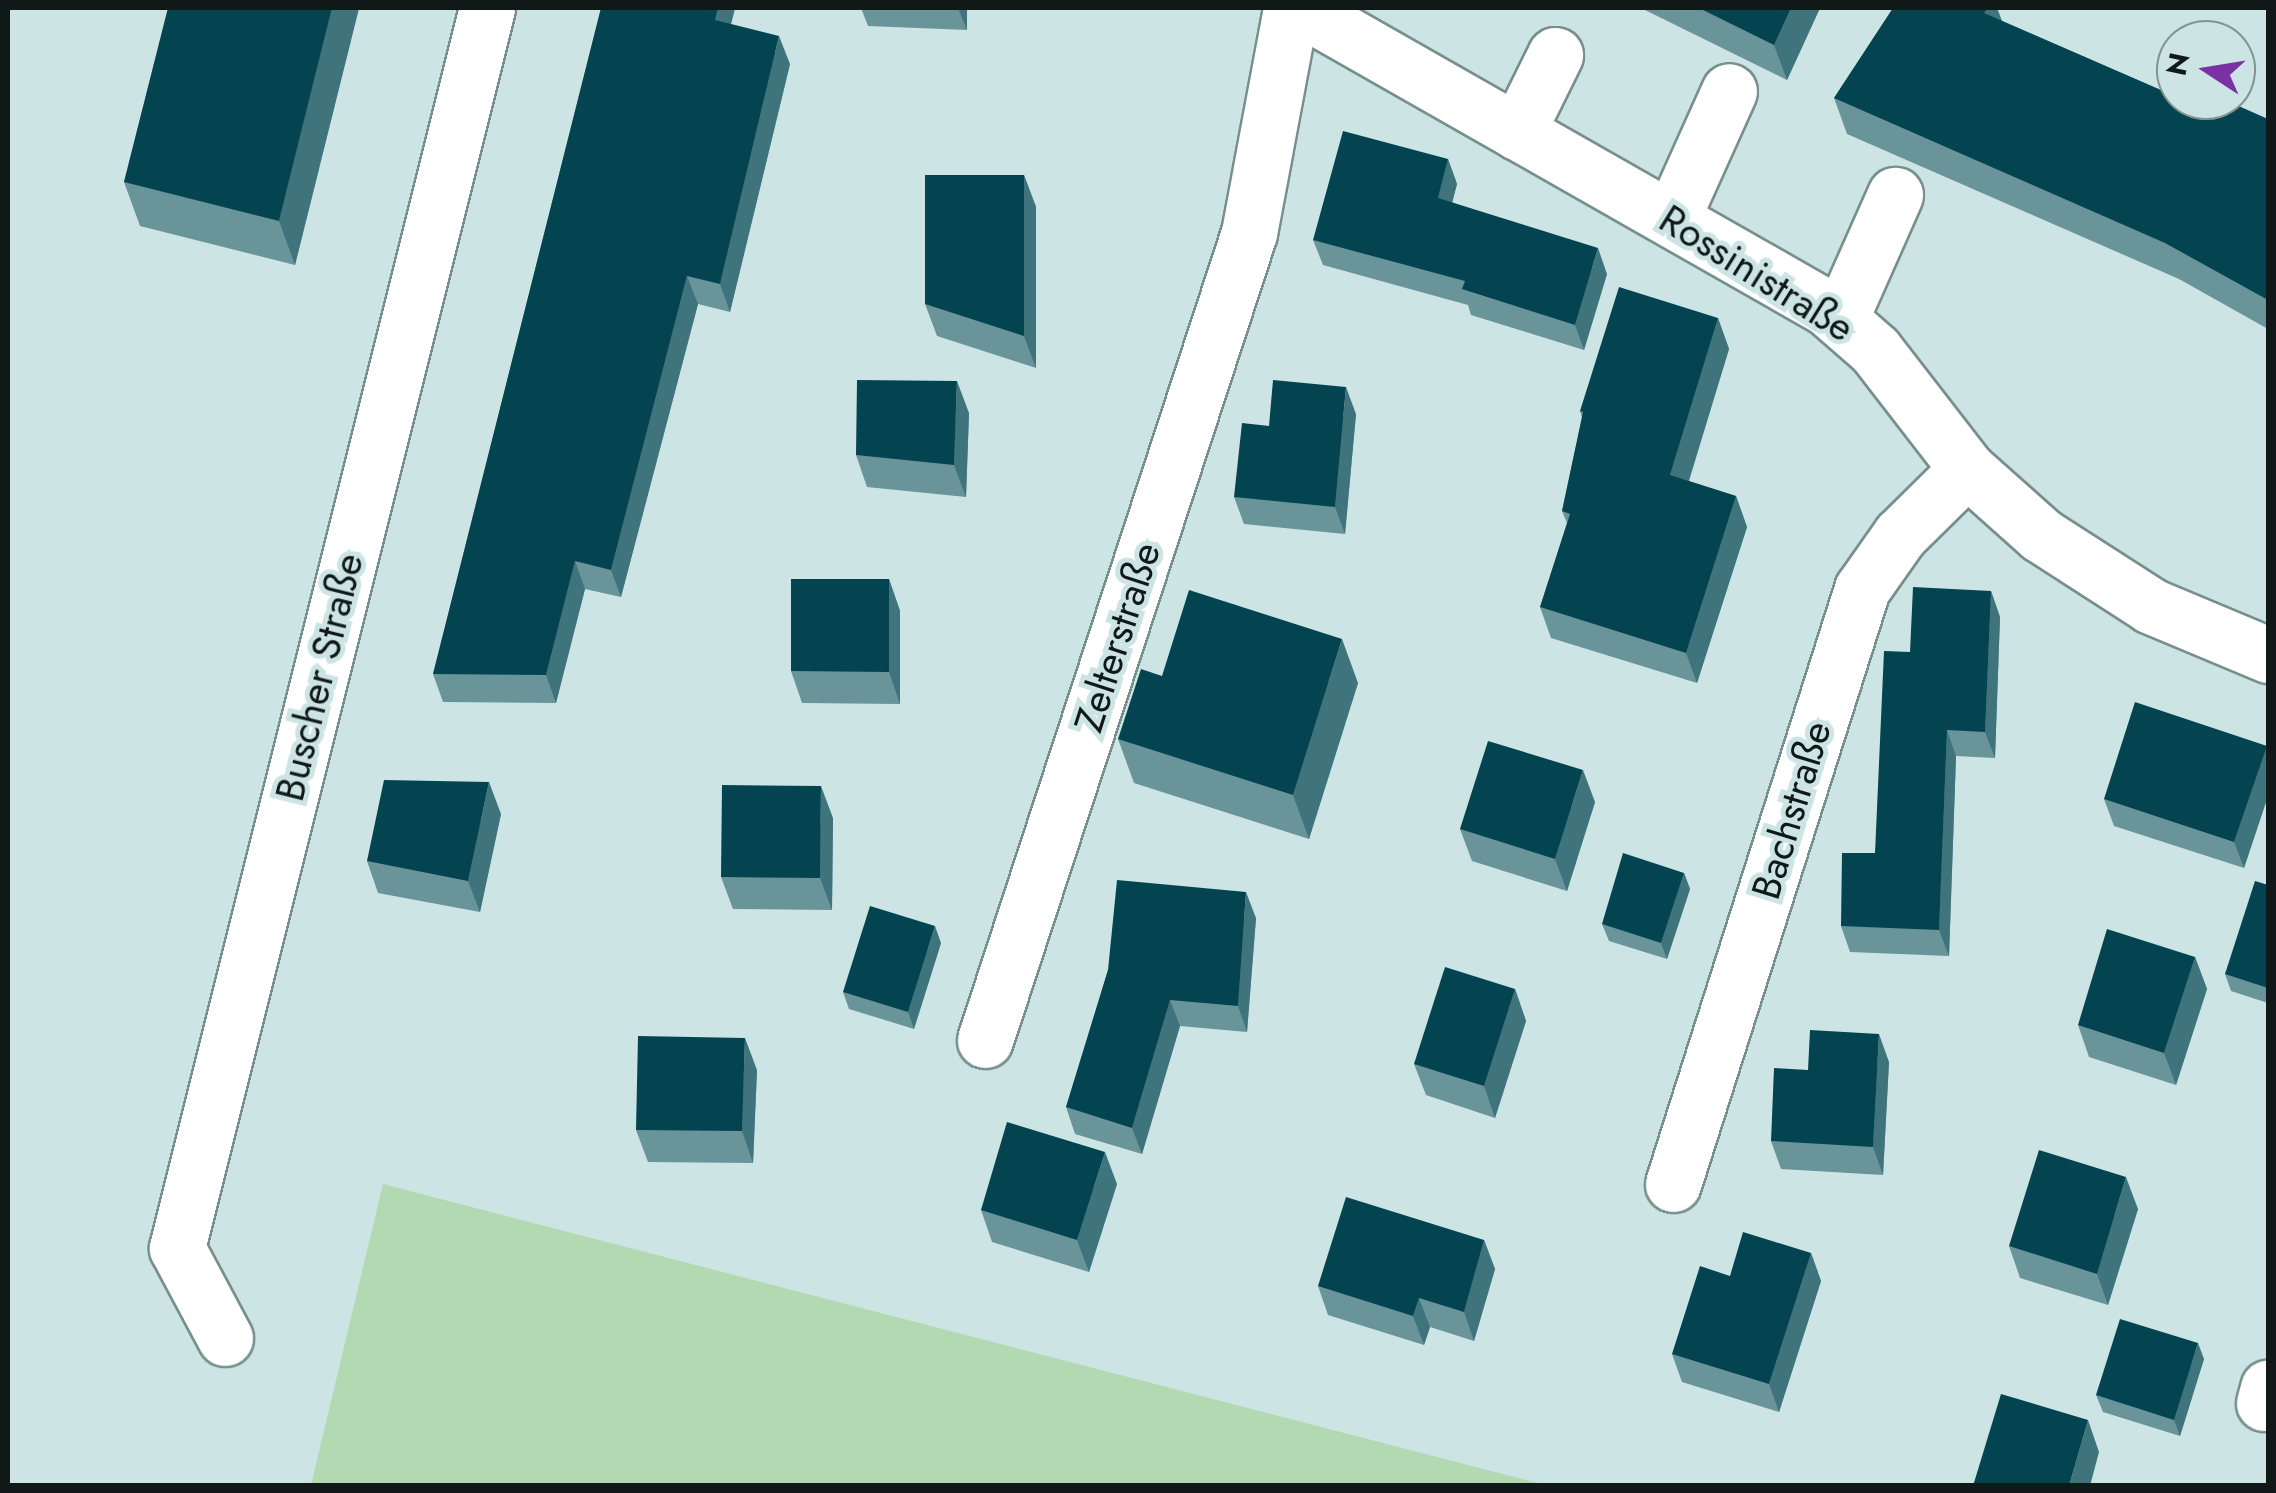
<!DOCTYPE html>
<html>
<head>
<meta charset="utf-8">
<style>
	body { margin:0 }
	#map { position:relative; width:2276px; height:1493px; overflow:hidden; background:#cce5e4; font-family:Jost,sans-serif }
	div>[style] { position:absolute }
	[style*='--x'] { left:calc(var(--x)*1px); top:calc(var(--y)*1px); width:calc(var(--w)*1px); rotate:calc(var(--a)*1deg) }
	.green>* { inset:0; background:#b2d9b2 }
	.roads { filter:drop-shadow(2px 0 #778f8d) drop-shadow(-2px 0 #778f8d) drop-shadow(0 2px #778f8d) drop-shadow(0 -2px #778f8d) }
	.minor>* { height:55px; margin:-27.5px; padding:0 27.5px; transform-origin:27.5px; border-radius:27.5px; background:#fff }
	.wall>* { inset:0; background:#68949a }
	.shaded-wall>* { inset:0; background:#40747d }
	.building>* { inset:0; background:#044451 }
	span { translate:-50% -50%; white-space:nowrap; text-align:center; line-height:1.15; -webkit-text-stroke:10px #cce5e4; paint-order:stroke }
	.street-label { font-size:40px; color:#101918 }
	.frame { position:absolute; inset:0; border:10px solid #101918; pointer-events:none }
	.north { position:absolute; left:2156px; top:20px; width:100px; height:100px; box-sizing:border-box; background:#cce5e4; border:2px solid #819392; border-radius:50%; rotate:282deg; font-size:28px; font-weight:700; line-height:40px; text-align:center; color:#101918 }
	.north::after { content:''; display:block; margin:auto; width:35px; height:45px; background:#7931a4; clip-path:polygon(50% 0,100% 100%,50% 72%,0 100%) }
</style>
</head>
<body>
<div id="map">
	<div class="green">
		<i style="clip-path:polygon(383px 1184px,1545px 1485px,311px 1485px)"></i>
	</div>
	<div class="roads">
		<div class="minor">
			<i style="--x:1300;--y:8;--w:606;--a:29.65"></i>
			<i style="--x:1827;--y:308;--w:64;--a:41.2"></i>
			<i style="--x:1875;--y:350;--w:150;--a:52.3"></i>
			<i style="--x:1967;--y:469;--w:99;--a:41.7"></i>
			<i style="--x:2041;--y:535;--w:131;--a:32.8"></i>
			<i style="--x:2151;--y:606;--w:127;--a:22.7"></i>
			<i style="--x:1517;--y:132;--w:86;--a:-63.7"></i>
			<i style="--x:1672;--y:218;--w:139;--a:-65.8"></i>
			<i style="--x:1840;--y:319;--w:136;--a:-66.1"></i>
			<i style="--x:985;--y:1040;--w:849;--a:-71.89"></i>
			<i style="--x:1249;--y:233;--w:229;--a:-79.4"></i>
			<i style="--x:1673;--y:1184;--w:624;--a:-72.38"></i>
			<i style="--x:1862;--y:589;--w:66;--a:-54.9"></i>
			<i style="--x:1900;--y:535;--w:94;--a:-44.6"></i>
			<i style="--x:225;--y:1338;--w:102;--a:-118.1"></i>
			<i style="--x:177;--y:1248;--w:1278;--a:-75.96"></i>
			<i style="--x:2264;--y:1403;--w:16;--a:-75"></i>
		</div>
	</div>
	<div class="wall">
		<i style="clip-path:polygon(168px 8px,359px 8px,295px 265px,140px 226px,124px 182px)"></i>
		<i style="clip-path:polygon(601px 8px,735px 8px,731px 24px,790px 64px,730px 312px,698px 304px,621px 597px,585px 589px,556px 703px,443px 702px,433px 674px)"></i>
		<i style="clip-path:polygon(861px 8px,967px 8px,967px 30px,868px 26px)"></i>
		<i style="clip-path:polygon(1641px 8px,1820px 8px,1787px 80px)"></i>
		<i style="clip-path:polygon(1893px 8px,1997px 8px,2002px 21px,2170px 94px,2268px 119px,2268px 329px,2179px 279px,1847px 134px,1834px 98px)"></i>
		<i style="clip-path:polygon(1448px 159px,1457px 184px,1452px 202px,1607px 274px,1584px 350px,1471px 315px,1468px 305px,1323px 265px,1313px 240px)"></i>
		<i style="clip-path:polygon(1024px 175px,1036px 207px,1036px 368px,937px 336px,925px 304px)"></i>
		<i style="clip-path:polygon(1718px 318px,1729px 349px,1689px 481px,1736px 496px,1747px 527px,1697px 683px,1551px 638px,1540px 607px,1567px 523px,1562px 511px,1582px 418px,1580px 411px)"></i>
		<i style="clip-path:polygon(969px 413px,966px 497px,867px 487px,856px 455px)"></i>
		<i style="clip-path:polygon(1356px 414px,1345px 534px,1244px 524px,1234px 497px,1269px 426px)"></i>
		<i style="clip-path:polygon(889px 579px,900px 611px,900px 704px,802px 703px,791px 671px)"></i>
		<i style="clip-path:polygon(1991px 591px,2000px 617px,1995px 758px,1956px 756px,1949px 956px,1850px 952px,1841px 926px,1875px 853px,1910px 652px)"></i>
		<i style="clip-path:polygon(1162px 676px,1358px 683px,1309px 839px,1134px 783px,1118px 739px)"></i>
		<i style="clip-path:polygon(2267px 746px,2268px 751px,2268px 796px,2244px 868px,2114px 826px,2104px 799px)"></i>
		<i style="clip-path:polygon(1595px 802px,1567px 891px,1472px 861px,1460px 829px)"></i>
		<i style="clip-path:polygon(501px 814px,480px 912px,378px 893px,367px 861px)"></i>
		<i style="clip-path:polygon(833px 818px,832px 910px,733px 909px,721px 877px)"></i>
		<i style="clip-path:polygon(1684px 873px,1690px 889px,1667px 959px,1609px 941px,1602px 924px)"></i>
		<i style="clip-path:polygon(2268px 885px,2268px 1003px,2231px 991px,2225px 974px)"></i>
		<i style="clip-path:polygon(1256px 918px,1247px 1032px,1180px 1026px,1142px 1154px,1075px 1134px,1066px 1107px,1108px 970px)"></i>
		<i style="clip-path:polygon(941px 943px,914px 1029px,849px 1009px,843px 992px)"></i>
		<i style="clip-path:polygon(2195px 957px,2207px 989px,2176px 1085px,2089px 1057px,2078px 1025px)"></i>
		<i style="clip-path:polygon(1515px 989px,1526px 1021px,1495px 1118px,1426px 1095px,1414px 1064px)"></i>
		<i style="clip-path:polygon(1889px 1062px,1883px 1175px,1781px 1169px,1771px 1141px,1808px 1070px)"></i>
		<i style="clip-path:polygon(757px 1070px,753px 1163px,648px 1162px,636px 1130px)"></i>
		<i style="clip-path:polygon(1117px 1184px,1089px 1272px,992px 1242px,981px 1210px)"></i>
		<i style="clip-path:polygon(2138px 1209px,2108px 1305px,2020px 1278px,2009px 1246px)"></i>
		<i style="clip-path:polygon(1484px 1240px,1495px 1269px,1474px 1341px,1430px 1327px,1424px 1345px,1328px 1315px,1318px 1286px)"></i>
		<i style="clip-path:polygon(1811px 1253px,1821px 1281px,1779px 1412px,1682px 1382px,1672px 1354px)"></i>
		<i style="clip-path:polygon(2204px 1359px,2180px 1436px,2103px 1412px,2096px 1395px)"></i>
	</div>
	<div class="shaded-wall">
		<i style="clip-path:polygon(332px 8px,359px 8px,295px 265px,279px 221px)"></i>
		<i style="clip-path:polygon(718px 8px,735px 8px,725px 48px,715px 20px)"></i>
		<i style="clip-path:polygon(958px 8px,967px 8px,967px 30px)"></i>
		<i style="clip-path:polygon(1791px 8px,1820px 8px,1787px 80px,1774px 45px)"></i>
		<i style="clip-path:polygon(1988px 8px,1997px 8px,2007px 35px,1984px 13px)"></i>
		<i style="clip-path:polygon(779px 36px,790px 64px,730px 312px,720px 284px)"></i>
		<i style="clip-path:polygon(1448px 159px,1457px 184px,1447px 223px,1438px 198px)"></i>
		<i style="clip-path:polygon(1024px 175px,1036px 207px,1036px 368px,1024px 336px)"></i>
		<i style="clip-path:polygon(1598px 248px,1607px 274px,1584px 350px,1575px 325px)"></i>
		<i style="clip-path:polygon(687px 276px,698px 304px,621px 597px,611px 570px)"></i>
		<i style="clip-path:polygon(1718px 318px,1729px 349px,1681px 506px,1670px 475px)"></i>
		<i style="clip-path:polygon(957px 381px,969px 413px,966px 497px,954px 465px)"></i>
		<i style="clip-path:polygon(1346px 387px,1356px 414px,1345px 534px,1335px 507px)"></i>
		<i style="clip-path:polygon(1736px 496px,1747px 527px,1697px 683px,1686px 653px)"></i>
		<i style="clip-path:polygon(575px 561px,585px 589px,556px 703px,546px 675px)"></i>
		<i style="clip-path:polygon(889px 579px,900px 611px,900px 704px,889px 672px)"></i>
		<i style="clip-path:polygon(1991px 591px,2000px 617px,1995px 758px,1985px 732px)"></i>
		<i style="clip-path:polygon(1342px 639px,1358px 683px,1309px 839px,1293px 795px)"></i>
		<i style="clip-path:polygon(1947px 730px,1956px 756px,1949px 956px,1939px 930px)"></i>
		<i style="clip-path:polygon(2267px 746px,2268px 751px,2268px 796px,2244px 868px,2234px 842px)"></i>
		<i style="clip-path:polygon(1583px 770px,1595px 802px,1567px 891px,1555px 859px)"></i>
		<i style="clip-path:polygon(489px 782px,501px 814px,480px 912px,468px 881px)"></i>
		<i style="clip-path:polygon(821px 786px,833px 818px,832px 910px,820px 878px)"></i>
		<i style="clip-path:polygon(1684px 873px,1690px 889px,1667px 959px,1661px 943px)"></i>
		<i style="clip-path:polygon(1246px 892px,1256px 918px,1247px 1032px,1238px 1006px)"></i>
		<i style="clip-path:polygon(935px 926px,941px 943px,914px 1029px,908px 1012px)"></i>
		<i style="clip-path:polygon(2195px 957px,2207px 989px,2176px 1085px,2164px 1053px)"></i>
		<i style="clip-path:polygon(1515px 989px,1526px 1021px,1495px 1118px,1484px 1086px)"></i>
		<i style="clip-path:polygon(1170px 1000px,1180px 1026px,1142px 1154px,1132px 1128px)"></i>
		<i style="clip-path:polygon(1879px 1034px,1889px 1062px,1883px 1175px,1873px 1147px)"></i>
		<i style="clip-path:polygon(745px 1038px,757px 1070px,753px 1163px,742px 1131px)"></i>
		<i style="clip-path:polygon(1105px 1152px,1117px 1184px,1089px 1272px,1077px 1240px)"></i>
		<i style="clip-path:polygon(2126px 1177px,2138px 1209px,2108px 1305px,2097px 1274px)"></i>
		<i style="clip-path:polygon(1484px 1240px,1495px 1269px,1474px 1341px,1464px 1312px)"></i>
		<i style="clip-path:polygon(1811px 1253px,1821px 1281px,1779px 1412px,1769px 1384px)"></i>
		<i style="clip-path:polygon(1419px 1298px,1430px 1327px,1424px 1345px,1413px 1316px)"></i>
		<i style="clip-path:polygon(2198px 1343px,2204px 1359px,2180px 1436px,2174px 1420px)"></i>
		<i style="clip-path:polygon(2088px 1420px,2099px 1452px,2090px 1486px,2069px 1486px)"></i>
	</div>
	<div class="building">
		<i style="clip-path:polygon(168px 8px,332px 8px,279px 221px,124px 182px)"></i>
		<i style="clip-path:polygon(601px 8px,718px 8px,715px 20px,779px 36px,720px 284px,687px 276px,611px 570px,575px 561px,546px 675px,433px 674px)"></i>
		<i style="clip-path:polygon(1699px 8px,1791px 8px,1774px 45px)"></i>
		<i style="clip-path:polygon(1893px 8px,1988px 8px,1984px 13px,2170px 94px,2176px 81px,2176px 100px,2225px 100px,2268px 119px,2268px 300px,2165px 243px,1834px 98px)"></i>
		<i style="clip-path:polygon(1343px 131px,1448px 159px,1438px 198px,1598px 248px,1575px 325px,1462px 289px,1465px 281px,1313px 240px)"></i>
		<i style="clip-path:polygon(925px 175px,1024px 175px,1024px 336px,925px 304px)"></i>
		<i style="clip-path:polygon(1619px 287px,1718px 318px,1670px 475px,1736px 496px,1686px 653px,1540px 607px,1570px 514px,1562px 511px,1583px 412px,1580px 411px)"></i>
		<i style="clip-path:polygon(857px 380px,957px 381px,954px 465px,856px 455px)"></i>
		<i style="clip-path:polygon(1273px 380px,1346px 387px,1335px 507px,1234px 497px,1242px 423px,1269px 426px)"></i>
		<i style="clip-path:polygon(791px 579px,889px 579px,889px 672px,791px 671px)"></i>
		<i style="clip-path:polygon(1913px 587px,1991px 591px,1985px 732px,1947px 730px,1939px 930px,1841px 926px,1842px 853px,1875px 853px,1884px 651px,1910px 652px)"></i>
		<i style="clip-path:polygon(1189px 590px,1342px 639px,1293px 795px,1118px 739px,1141px 669px,1162px 676px)"></i>
		<i style="clip-path:polygon(2135px 702px,2267px 746px,2234px 842px,2104px 799px)"></i>
		<i style="clip-path:polygon(1488px 741px,1583px 770px,1555px 859px,1460px 829px)"></i>
		<i style="clip-path:polygon(384px 780px,489px 782px,468px 881px,367px 861px)"></i>
		<i style="clip-path:polygon(722px 785px,821px 786px,820px 878px,721px 877px)"></i>
		<i style="clip-path:polygon(1623px 853px,1684px 873px,1661px 943px,1602px 924px)"></i>
		<i style="clip-path:polygon(1117px 880px,1246px 892px,1238px 1006px,1170px 1000px,1132px 1128px,1066px 1107px,1108px 970px)"></i>
		<i style="clip-path:polygon(2255px 881px,2268px 885px,2268px 988px,2225px 974px)"></i>
		<i style="clip-path:polygon(870px 906px,935px 926px,908px 1012px,843px 992px)"></i>
		<i style="clip-path:polygon(2107px 929px,2195px 957px,2164px 1053px,2078px 1025px)"></i>
		<i style="clip-path:polygon(1445px 967px,1515px 989px,1484px 1086px,1414px 1064px)"></i>
		<i style="clip-path:polygon(1810px 1030px,1879px 1034px,1873px 1147px,1771px 1141px,1774px 1068px,1808px 1070px)"></i>
		<i style="clip-path:polygon(638px 1036px,745px 1038px,742px 1131px,636px 1130px)"></i>
		<i style="clip-path:polygon(1007px 1122px,1105px 1152px,1077px 1240px,981px 1210px)"></i>
		<i style="clip-path:polygon(2039px 1150px,2126px 1177px,2097px 1274px,2009px 1246px)"></i>
		<i style="clip-path:polygon(1346px 1197px,1484px 1240px,1464px 1312px,1419px 1298px,1413px 1316px,1318px 1286px)"></i>
		<i style="clip-path:polygon(1743px 1232px,1811px 1253px,1769px 1384px,1672px 1354px,1700px 1266px,1730px 1276px)"></i>
		<i style="clip-path:polygon(2120px 1319px,2198px 1343px,2174px 1420px,2096px 1395px)"></i>
		<i style="clip-path:polygon(2001px 1394px,2088px 1420px,2069px 1486px,1973px 1486px)"></i>
	</div>
	<div class="street-label">
		<span style="left:1757px;top:273px;rotate:32deg">Rossinistraße</span>
		<span style="left:1117px;top:637px;rotate:-72deg">Zelterstraße</span>
		<span style="left:319px;top:677px;rotate:-76deg">Buscher Straße</span>
		<span style="left:1791px;top:810px;rotate:-73deg">Bachstraße</span>
	</div>
	<div class="frame"></div>
	<div class="north">N</div>
</div>
</body>
</html>
